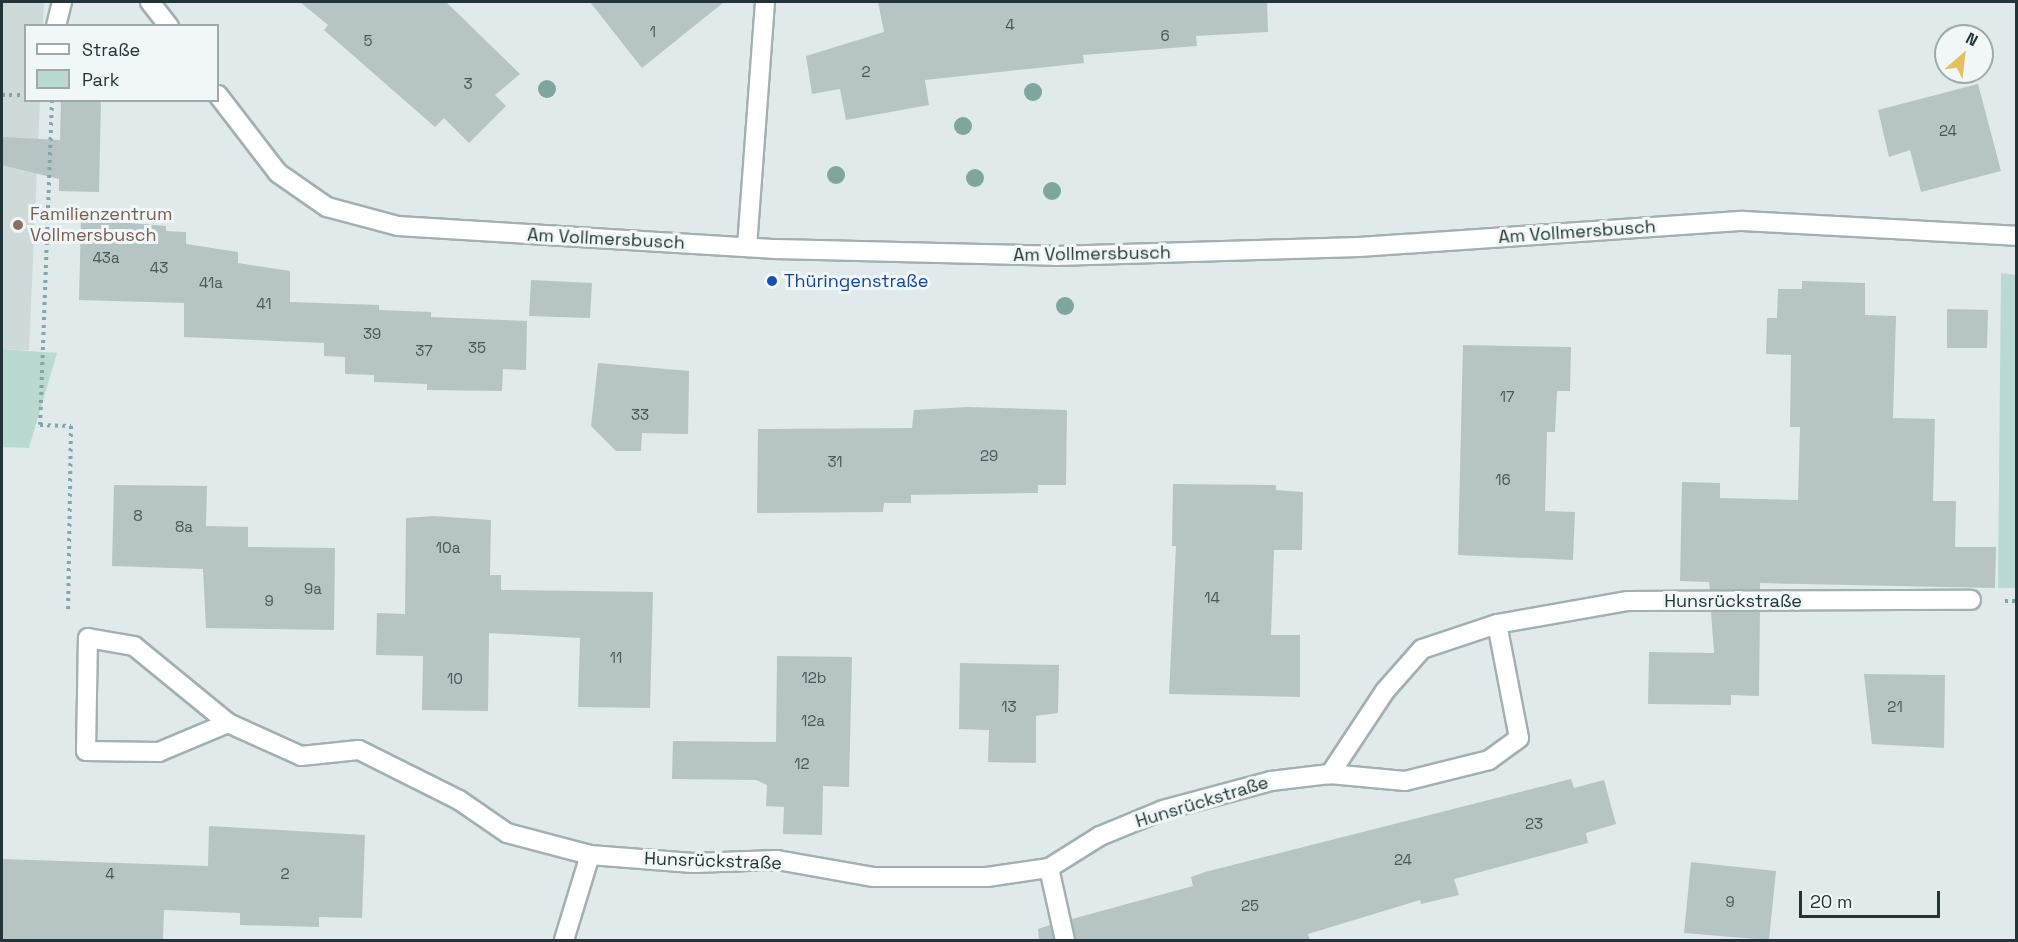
<!DOCTYPE html>
<html>
<head>
<meta charset="utf-8">
<style>
	body { margin:0 }
	#map { position:relative; width:2018px; height:942px; overflow:hidden; background:#e0eaea; font-family:"Space Grotesk",sans-serif }
	div>[style] { position:absolute }
	[style*='--x'] { left:calc(var(--x)*1px); top:calc(var(--y)*1px); width:calc(var(--w)*1px); rotate:calc(var(--a)*1deg) }
	.built>* { inset:0; background:#ced9d9 }
	.green>* { inset:0; background:#bad9d1 }
	.building>* { inset:0; background:#b6c4c4 }
	.path>* { height:4px; margin-top:-2px; transform-origin:0; background:repeating-linear-gradient(90deg,#83a5ab 0 3px,transparent 0 7.5px) }
	.roads { filter:drop-shadow(2px 0 #a3b0b1) drop-shadow(-2px 0 #a3b0b1) drop-shadow(0 2px #a3b0b1) drop-shadow(0 -2px #a3b0b1) }
	.lane>* { height:18px; margin:-9px; padding:0 9px; transform-origin:9px; border-radius:9px; background:#fff }
	.street>* { height:18px; margin:-9px; padding:0 9px; transform-origin:9px; border-radius:9px; background:#fff }
	.trees>* { width:18px; height:18px; margin:-9px; border-radius:50%; background:#7fa59f }
	.dots>* { width:16px; height:16px; translate:-50% -50%; box-sizing:border-box; border:3px solid #f0f7f6; border-radius:50% }
	span { translate:-50% -50%; white-space:nowrap; text-align:center; line-height:1.15; -webkit-text-stroke:6px #f0f7f6; paint-order:stroke }
	.number-label { font-size:15px; color:#47585b }
	.number-label span { -webkit-text-stroke-width:0 }
	.education-label { font-size:18px; color:#785e54 }
	.left { translate:0 -50%; text-align:left }
	.street-label { font-size:18px; color:#223438 }
	.transit-label { font-size:18px; color:#164399 }
	.frame { position:absolute; inset:0; border:3px solid #223438; pointer-events:none }
	.legend { position:absolute; left:24px; top:24px; width:195px; height:78px; box-sizing:border-box; background:#f0f7f6; border:2px solid #9ea9aa; margin:0; padding:8px 10px; list-style:none; font-size:18px; color:#223438 }
	.legend li { display:flex; align-items:center; gap:12px; height:30px }
	.legend b { width:30px; border:2px solid #9ea9aa }
	.north { position:absolute; left:1934px; top:24px; width:60px; height:60px; box-sizing:border-box; background:#f0f7f6; border:2px solid #9ea9aa; border-radius:50%; rotate:28deg; font-size:16px; font-weight:700; line-height:24px; text-align:center; color:#223438 }
	.north::after { content:''; display:block; margin:auto; width:21px; height:27px; background:#e6bf61; clip-path:polygon(50% 0,100% 100%,50% 72%,0 100%) }
	.scale { position:absolute; left:1799px; top:891px; width:141px; height:27px; box-sizing:border-box; border:3px solid #223438; border-top:0; padding-left:8px; font-size:18px; line-height:21px; white-space:nowrap; color:#223438; -webkit-text-stroke:4px #f0f7f6; paint-order:stroke }
</style>
</head>
<body>
<div id="map">
	<div class="built">
		<i style="clip-path:polygon(2px 2px,44px 2px,43px 25px,26px 26px,26px 100px,40px 101px,29px 350px,2px 349px)"></i>
	</div>
	<div class="green">
		<i style="clip-path:polygon(2001px 273px,2016px 275px,2016px 588px,1998px 588px)"></i>
		<i style="clip-path:polygon(2px 349px,57px 353px,29px 448px,2px 447px)"></i>
	</div>
	<div class="building">
		<i style="clip-path:polygon(300px 2px,446px 2px,520px 74px,495px 95px,506px 106px,469px 143px,444px 118px,435px 127px,324px 30px,328px 25px)"></i>
		<i style="clip-path:polygon(590px 2px,724px 2px,642px 68px)"></i>
		<i style="clip-path:polygon(878px 2px,1267px 2px,1268px 32px,1196px 36px,1197px 46px,1083px 55px,1084px 63px,925px 80px,929px 105px,846px 120px,840px 89px,812px 94px,806px 56px,884px 32px)"></i>
		<i style="clip-path:polygon(1978px 84px,2001px 171px,1921px 192px,1910px 150px,1889px 157px,1878px 110px)"></i>
		<i style="clip-path:polygon(61px 100px,101px 100px,99px 192px,59px 191px,59px 179px,2px 165px,2px 137px,60px 140px)"></i>
		<i style="clip-path:polygon(81px 219px,166px 226px,166px 231px,186px 232px,186px 244px,238px 252px,238px 263px,290px 271px,290px 302px,379px 305px,379px 310px,431px 312px,431px 317px,527px 321px,526px 370px,503px 369px,502px 391px,427px 390px,427px 384px,374px 382px,374px 375px,345px 374px,345px 357px,324px 356px,324px 343px,184px 337px,184px 303px,79px 300px)"></i>
		<i style="clip-path:polygon(531px 280px,592px 283px,590px 318px,529px 316px)"></i>
		<i style="clip-path:polygon(1802px 281px,1865px 283px,1865px 315px,1896px 316px,1893px 418px,1935px 419px,1933px 501px,1956px 501px,1955px 547px,1996px 547px,1995px 588px,1760px 583px,1760px 589px,1710px 590px,1709px 582px,1680px 581px,1682px 482px,1720px 483px,1720px 498px,1798px 500px,1800px 427px,1790px 427px,1791px 355px,1766px 354px,1767px 318px,1777px 318px,1778px 289px,1802px 289px)"></i>
		<i style="clip-path:polygon(1947px 309px,1988px 310px,1987px 348px,1947px 348px)"></i>
		<i style="clip-path:polygon(1463px 345px,1571px 347px,1570px 391px,1557px 391px,1555px 432px,1547px 432px,1545px 511px,1575px 512px,1573px 560px,1458px 555px)"></i>
		<i style="clip-path:polygon(598px 363px,689px 371px,688px 434px,642px 433px,641px 451px,616px 451px,591px 426px)"></i>
		<i style="clip-path:polygon(967px 407px,1067px 410px,1066px 485px,1038px 485px,1038px 493px,911px 495px,911px 503px,884px 503px,883px 512px,757px 513px,758px 429px,912px 428px,914px 410px)"></i>
		<i style="clip-path:polygon(1173px 484px,1276px 485px,1276px 490px,1303px 492px,1302px 550px,1274px 550px,1271px 635px,1300px 635px,1300px 697px,1169px 694px,1176px 546px,1172px 546px)"></i>
		<i style="clip-path:polygon(114px 485px,207px 486px,206px 526px,248px 527px,248px 547px,335px 548px,334px 630px,206px 628px,203px 569px,112px 566px)"></i>
		<i style="clip-path:polygon(433px 516px,491px 520px,490px 575px,501px 575px,501px 590px,653px 592px,650px 708px,578px 707px,580px 638px,489px 633px,488px 711px,422px 710px,423px 656px,376px 655px,377px 613px,405px 614px,406px 518px)"></i>
		<i style="clip-path:polygon(1711px 612px,1760px 612px,1759px 696px,1731px 695px,1731px 705px,1648px 704px,1649px 652px,1714px 653px)"></i>
		<i style="clip-path:polygon(777px 656px,852px 657px,849px 787px,823px 786px,822px 835px,783px 834px,784px 807px,766px 806px,767px 785px,756px 780px,672px 779px,673px 741px,776px 742px)"></i>
		<i style="clip-path:polygon(960px 663px,1059px 665px,1058px 713px,1036px 716px,1036px 763px,988px 762px,989px 730px,959px 729px)"></i>
		<i style="clip-path:polygon(1864px 674px,1945px 675px,1944px 748px,1872px 744px)"></i>
		<i style="clip-path:polygon(1571px 779px,1574px 788px,1604px 780px,1616px 824px,1586px 833px,1588px 843px,1454px 879px,1459px 895px,1421px 904px,1420px 900px,1308px 934px,1310px 940px,1076px 940px,1072px 919px,1193px 886px,1191px 877px,1205px 872px)"></i>
		<i style="clip-path:polygon(209px 826px,365px 835px,362px 918px,319px 917px,319px 927px,240px 925px,240px 913px,164px 910px,163px 940px,2px 940px,2px 859px,208px 866px)"></i>
		<i style="clip-path:polygon(1691px 862px,1776px 871px,1769px 940px,1684px 933px)"></i>
		<i style="clip-path:polygon(1050px 925px,1054px 940px,1039px 940px,1038px 929px)"></i>
	</div>
	<div class="path">
		<i style="--x:2;--y:95;--w:24;--a:0"></i>
		<i style="--x:52;--y:100;--w:325;--a:92.1"></i>
		<i style="--x:40;--y:425;--w:31;--a:2"></i>
		<i style="--x:71;--y:426;--w:184;--a:90.9"></i>
		<i style="--x:2005;--y:601;--w:11;--a:0"></i>
	</div>
	<div class="roads">
		<div class="lane">
			<i style="--x:56;--y:26;--w:25;--a:-76"></i>
		</div>
		<div class="street">
			<i style="--x:150;--y:2;--w:31;--a:52"></i>
			<i style="--x:218;--y:95;--w:98;--a:52.4"></i>
			<i style="--x:278;--y:173;--w:60;--a:34.8"></i>
			<i style="--x:327;--y:207;--w:73;--a:15"></i>
			<i style="--x:398;--y:226;--w:379;--a:3.5"></i>
			<i style="--x:776;--y:249;--w:279;--a:1.4"></i>
			<i style="--x:1055;--y:256;--w:304;--a:-1.7"></i>
			<i style="--x:1359;--y:247;--w:385;--a:-3.9"></i>
			<i style="--x:1743;--y:221;--w:273;--a:3.1"></i>
			<i style="--x:747;--y:247;--w:246;--a:-85.8"></i>
			<i style="--x:1497;--y:624;--w:133;--a:-10"></i>
			<i style="--x:1628;--y:601;--w:343;--a:-0.2"></i>
			<i style="--x:228;--y:723;--w:75;--a:157.2"></i>
			<i style="--x:159;--y:752;--w:73;--a:-179.2"></i>
			<i style="--x:86;--y:751;--w:113;--a:-89"></i>
			<i style="--x:88;--y:638;--w:47;--a:9.9"></i>
			<i style="--x:134;--y:646;--w:122;--a:39.3"></i>
			<i style="--x:228;--y:723;--w:80;--a:24.3"></i>
			<i style="--x:301;--y:756;--w:58;--a:-5.9"></i>
			<i style="--x:359;--y:750;--w:112;--a:26.6"></i>
			<i style="--x:459;--y:800;--w:58;--a:34.5"></i>
			<i style="--x:507;--y:833;--w:86;--a:14.8"></i>
			<i style="--x:1049;--y:868;--w:74;--a:77.5"></i>
			<i style="--x:564;--y:940;--w:89;--a:-73"></i>
			<i style="--x:590;--y:855;--w:103;--a:4.4"></i>
			<i style="--x:693;--y:863;--w:84;--a:-2"></i>
			<i style="--x:777;--y:860;--w:97;--a:10"></i>
			<i style="--x:873;--y:877;--w:114;--a:0"></i>
			<i style="--x:987;--y:877;--w:63;--a:-8.3"></i>
			<i style="--x:1049;--y:868;--w:60;--a:-32.1"></i>
			<i style="--x:1100;--y:836;--w:68;--a:-22.4"></i>
			<i style="--x:1163;--y:810;--w:112;--a:-15"></i>
			<i style="--x:1271;--y:781;--w:59;--a:-6.8"></i>
			<i style="--x:1330;--y:774;--w:75;--a:5.3"></i>
			<i style="--x:1405;--y:781;--w:87;--a:-14"></i>
			<i style="--x:1489;--y:760;--w:37;--a:-36"></i>
			<i style="--x:1519;--y:738;--w:116;--a:-100.9"></i>
			<i style="--x:1497;--y:624;--w:79;--a:161.6"></i>
			<i style="--x:1422;--y:649;--w:56;--a:131.4"></i>
			<i style="--x:1385;--y:691;--w:100;--a:123.5"></i>
		</div>
	</div>
	<div class="trees">
		<i style="left:547px;top:89px"></i>
		<i style="left:1033px;top:92px"></i>
		<i style="left:963px;top:126px"></i>
		<i style="left:836px;top:175px"></i>
		<i style="left:975px;top:178px"></i>
		<i style="left:1052px;top:191px"></i>
		<i style="left:1065px;top:306px"></i>
	</div>
	<div class="dots">
		<i style="left:18px;top:225px;background:#8d6e63"></i>
		<i style="left:772px;top:281px;background:#1a4fb4"></i>
	</div>
	<div class="number-label">
		<span style="left:1010px;top:25px">4</span>
		<span style="left:653px;top:32px">1</span>
		<span style="left:1165px;top:36px">6</span>
		<span style="left:368px;top:41px">5</span>
		<span style="left:866px;top:72px">2</span>
		<span style="left:468px;top:84px">3</span>
		<span style="left:1948px;top:131px">24</span>
		<span style="left:106px;top:258px">43a</span>
		<span style="left:159px;top:268px">43</span>
		<span style="left:211px;top:283px">41a</span>
		<span style="left:264px;top:304px">41</span>
		<span style="left:372px;top:334px">39</span>
		<span style="left:477px;top:348px">35</span>
		<span style="left:424px;top:351px">37</span>
		<span style="left:1507px;top:397px">17</span>
		<span style="left:640px;top:415px">33</span>
		<span style="left:989px;top:456px">29</span>
		<span style="left:835px;top:462px">31</span>
		<span style="left:1503px;top:480px">16</span>
		<span style="left:138px;top:516px">8</span>
		<span style="left:184px;top:527px">8a</span>
		<span style="left:448px;top:548px">10a</span>
		<span style="left:313px;top:589px">9a</span>
		<span style="left:1212px;top:598px">14</span>
		<span style="left:269px;top:601px">9</span>
		<span style="left:616px;top:658px">11</span>
		<span style="left:814px;top:678px">12b</span>
		<span style="left:455px;top:679px">10</span>
		<span style="left:1009px;top:707px">13</span>
		<span style="left:1895px;top:707px">21</span>
		<span style="left:813px;top:721px">12a</span>
		<span style="left:802px;top:764px">12</span>
		<span style="left:1534px;top:824px">23</span>
		<span style="left:1403px;top:860px">24</span>
		<span style="left:110px;top:874px">4</span>
		<span style="left:285px;top:874px">2</span>
		<span style="left:1730px;top:902px">9</span>
		<span style="left:1250px;top:906px">25</span>
	</div>
	<div class="education-label">
		<span class="left" style="left:30px;top:225px">Familienzentrum<br>Vollmersbusch</span>
	</div>
	<div class="street-label">
		<span style="left:1577px;top:232px;rotate:-4deg">Am Vollmersbusch</span>
		<span style="left:606px;top:239px;rotate:3deg">Am Vollmersbusch</span>
		<span style="left:1092px;top:254px;rotate:-1deg">Am Vollmersbusch</span>
		<span style="left:1733px;top:601px">Hunsrückstraße</span>
		<span style="left:1202px;top:802px;rotate:-17deg">Hunsrückstraße</span>
		<span style="left:713px;top:861px;rotate:2deg">Hunsrückstraße</span>
	</div>
	<div class="transit-label">
		<span class="left" style="left:784px;top:281px">Thüringenstraße</span>
	</div>
	<div class="frame"></div>
	<ul class="legend">
	<li><b style="height:8px;background:#fff"></b>Straße</li>
	<li><b style="height:16px;background:#bad9d1"></b>Park</li>
	</ul>
	<div class="north">N</div>
	<div class="scale">20 m</div>
</div>
</body>
</html>
